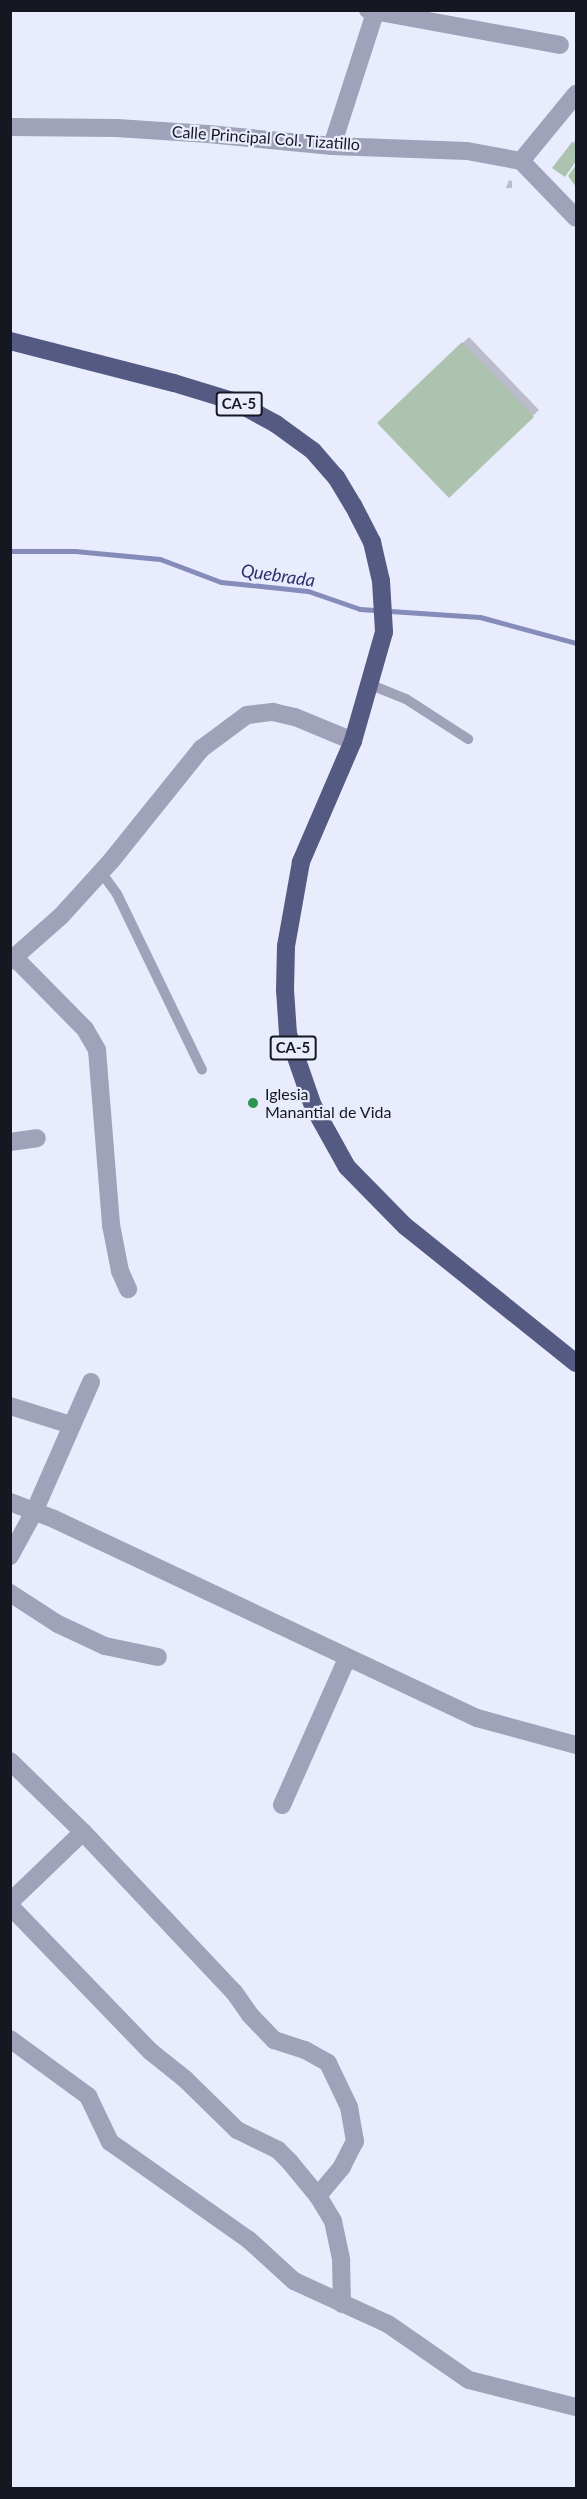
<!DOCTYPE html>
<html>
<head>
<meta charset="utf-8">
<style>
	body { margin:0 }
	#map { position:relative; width:587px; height:2499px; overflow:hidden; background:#e9ecfc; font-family:Lato,sans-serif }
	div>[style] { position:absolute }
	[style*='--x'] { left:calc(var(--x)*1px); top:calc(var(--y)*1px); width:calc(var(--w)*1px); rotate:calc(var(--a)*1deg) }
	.shadow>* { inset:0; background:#0003 }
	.stream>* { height:5px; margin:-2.5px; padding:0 2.5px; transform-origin:2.5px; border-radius:2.5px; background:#858cba }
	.building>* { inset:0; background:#acc3b0 }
	.service>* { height:10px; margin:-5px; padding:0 5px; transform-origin:5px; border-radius:5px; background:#9fa2b8 }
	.minor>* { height:18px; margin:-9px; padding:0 9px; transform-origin:9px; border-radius:9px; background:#9fa2b8 }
	.trunk>* { height:18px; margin:-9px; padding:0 9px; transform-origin:9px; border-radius:9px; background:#545a82 }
	.dots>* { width:16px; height:16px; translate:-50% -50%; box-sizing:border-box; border:3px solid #e9ecfc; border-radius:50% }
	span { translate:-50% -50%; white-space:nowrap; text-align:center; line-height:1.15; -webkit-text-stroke:4.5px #e9ecfc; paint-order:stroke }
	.shield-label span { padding:2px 4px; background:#e9ecfc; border:2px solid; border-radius:4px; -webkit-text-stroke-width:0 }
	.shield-label { font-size:15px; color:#161821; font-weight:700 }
	.street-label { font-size:16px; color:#161821 }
	.poi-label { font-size:16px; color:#161821 }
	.left { translate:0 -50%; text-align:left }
	.water-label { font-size:18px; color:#2e316c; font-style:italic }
	.frame { position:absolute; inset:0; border:12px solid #161821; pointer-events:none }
</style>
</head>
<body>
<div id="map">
	<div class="shadow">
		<i style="clip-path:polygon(576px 139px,576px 160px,568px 171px,573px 143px)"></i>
		<i style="clip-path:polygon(509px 180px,512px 181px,512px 188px,506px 188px)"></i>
		<i style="clip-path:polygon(469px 337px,539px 410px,449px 496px,379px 423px)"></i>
	</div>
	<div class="stream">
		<i style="--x:10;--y:551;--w:65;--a:0"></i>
		<i style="--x:75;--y:551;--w:85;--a:5.4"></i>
		<i style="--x:160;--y:559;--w:65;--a:20.7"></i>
		<i style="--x:221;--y:582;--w:87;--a:5.9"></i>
		<i style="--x:308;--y:591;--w:55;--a:19.1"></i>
		<i style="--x:360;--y:609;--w:120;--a:3.8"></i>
		<i style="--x:480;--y:617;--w:99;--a:15.2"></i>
	</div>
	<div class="building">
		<i style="clip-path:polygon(572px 142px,576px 145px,576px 161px,565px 177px,552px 168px)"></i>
		<i style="clip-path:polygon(576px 165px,576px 187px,568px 176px)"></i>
		<i style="clip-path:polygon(462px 342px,534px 417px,449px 498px,377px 423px)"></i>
	</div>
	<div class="service">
		<i style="--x:371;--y:685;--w:38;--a:22"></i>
		<i style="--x:406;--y:699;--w:74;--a:32.8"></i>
		<i style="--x:101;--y:872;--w:27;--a:54"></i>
		<i style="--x:117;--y:894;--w:195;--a:64.2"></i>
	</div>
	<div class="minor">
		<i style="--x:368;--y:10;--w:195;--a:10.3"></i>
		<i style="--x:10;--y:127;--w:107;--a:0.5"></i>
		<i style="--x:117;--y:128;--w:91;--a:3.8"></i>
		<i style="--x:208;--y:134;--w:125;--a:5.5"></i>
		<i style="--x:332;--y:146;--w:135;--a:2.1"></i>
		<i style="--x:467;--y:151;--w:55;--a:10.5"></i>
		<i style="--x:332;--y:146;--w:143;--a:-72.1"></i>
		<i style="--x:521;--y:161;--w:87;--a:-50.6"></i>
		<i style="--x:521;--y:161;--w:79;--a:46"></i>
		<i style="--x:14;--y:957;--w:101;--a:45.4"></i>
		<i style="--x:85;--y:1029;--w:24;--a:60"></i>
		<i style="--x:97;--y:1050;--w:176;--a:85.4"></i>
		<i style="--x:111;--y:1225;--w:47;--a:78.9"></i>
		<i style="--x:120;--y:1271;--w:20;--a:66"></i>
		<i style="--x:10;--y:961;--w:68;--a:-41.4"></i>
		<i style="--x:61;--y:916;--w:74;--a:-47.7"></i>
		<i style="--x:111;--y:861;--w:144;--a:-51.2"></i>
		<i style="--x:201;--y:749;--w:57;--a:-36.5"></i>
		<i style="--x:247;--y:715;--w:26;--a:-7"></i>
		<i style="--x:273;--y:712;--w:23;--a:13"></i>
		<i style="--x:295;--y:717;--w:63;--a:22.5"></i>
		<i style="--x:10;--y:1142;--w:27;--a:-8"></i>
		<i style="--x:10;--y:1406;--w:64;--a:17.3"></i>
		<i style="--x:10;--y:1502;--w:47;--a:21.1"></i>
		<i style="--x:54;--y:1519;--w:467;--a:25.2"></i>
		<i style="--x:477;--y:1718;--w:103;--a:15.3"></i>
		<i style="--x:10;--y:1556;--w:50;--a:-61.4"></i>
		<i style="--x:34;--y:1512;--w:142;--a:-66.3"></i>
		<i style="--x:10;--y:1593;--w:57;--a:32.9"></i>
		<i style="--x:58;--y:1624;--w:52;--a:25.1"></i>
		<i style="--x:105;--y:1646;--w:54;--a:11.7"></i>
		<i style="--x:10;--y:1761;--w:102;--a:44.2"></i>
		<i style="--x:83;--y:1832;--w:220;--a:46.7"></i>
		<i style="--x:234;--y:1992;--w:28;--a:55"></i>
		<i style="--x:250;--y:2015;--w:35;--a:46"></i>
		<i style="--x:274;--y:2040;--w:33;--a:18"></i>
		<i style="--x:305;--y:2050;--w:26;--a:29"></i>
		<i style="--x:328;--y:2063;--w:49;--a:64.5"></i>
		<i style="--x:349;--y:2107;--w:35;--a:80"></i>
		<i style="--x:355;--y:2141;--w:29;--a:117"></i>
		<i style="--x:342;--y:2167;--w:38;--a:130"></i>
		<i style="--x:282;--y:1805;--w:161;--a:-66.1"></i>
		<i style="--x:10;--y:1902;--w:101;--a:-43.8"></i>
		<i style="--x:10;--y:1906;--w:202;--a:46"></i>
		<i style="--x:150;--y:2051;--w:45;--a:38.7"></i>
		<i style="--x:185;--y:2079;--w:73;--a:44.4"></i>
		<i style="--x:237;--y:2130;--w:46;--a:26"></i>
		<i style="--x:278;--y:2150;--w:16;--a:45"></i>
		<i style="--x:289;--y:2161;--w:45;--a:50.4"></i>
		<i style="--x:318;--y:2196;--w:29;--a:59"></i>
		<i style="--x:333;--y:2221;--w:40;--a:78"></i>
		<i style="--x:341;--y:2260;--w:44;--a:88.7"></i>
		<i style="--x:10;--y:2039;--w:97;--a:36.2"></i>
		<i style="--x:88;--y:2096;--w:51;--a:64.4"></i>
		<i style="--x:110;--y:2142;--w:170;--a:35.2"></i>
		<i style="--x:249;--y:2240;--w:61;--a:42.3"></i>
		<i style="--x:294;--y:2281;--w:103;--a:24.6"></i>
		<i style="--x:388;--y:2324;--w:98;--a:34.7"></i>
		<i style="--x:469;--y:2380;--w:110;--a:14.2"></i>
	</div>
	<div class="trunk">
		<i style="--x:10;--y:341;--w:169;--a:14.4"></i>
		<i style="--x:174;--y:383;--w:65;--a:17"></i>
		<i style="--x:236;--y:402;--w:46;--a:28.8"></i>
		<i style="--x:276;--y:424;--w:46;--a:36.1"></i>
		<i style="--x:313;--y:451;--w:35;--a:49"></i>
		<i style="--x:336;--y:477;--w:33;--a:59"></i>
		<i style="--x:353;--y:505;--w:42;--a:62.8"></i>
		<i style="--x:372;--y:542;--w:40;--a:77"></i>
		<i style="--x:381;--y:581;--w:51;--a:86.6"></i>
		<i style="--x:384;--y:632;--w:113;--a:105.9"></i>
		<i style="--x:353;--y:741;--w:132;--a:113.3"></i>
		<i style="--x:301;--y:862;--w:85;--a:100.1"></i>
		<i style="--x:286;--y:946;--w:44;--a:91.3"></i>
		<i style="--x:285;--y:990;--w:44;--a:86.1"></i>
		<i style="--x:288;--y:1034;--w:76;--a:70.9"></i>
		<i style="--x:313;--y:1106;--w:70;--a:60.9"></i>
		<i style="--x:347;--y:1167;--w:83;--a:45.5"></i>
		<i style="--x:405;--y:1226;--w:219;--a:38.7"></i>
	</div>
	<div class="dots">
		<i style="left:253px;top:1103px;background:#2a964f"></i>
	</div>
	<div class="shield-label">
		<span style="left:239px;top:404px">CA-5</span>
		<span style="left:293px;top:1048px">CA-5</span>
	</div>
	<div class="street-label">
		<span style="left:266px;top:138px;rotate:4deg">Calle Principal Col. Tizatillo</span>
	</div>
	<div class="poi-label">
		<span class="left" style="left:265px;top:1103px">Iglesia<br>Manantial de Vida</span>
	</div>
	<div class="water-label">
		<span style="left:278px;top:575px;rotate:8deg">Quebrada</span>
	</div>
	<div class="frame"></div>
</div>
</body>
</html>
